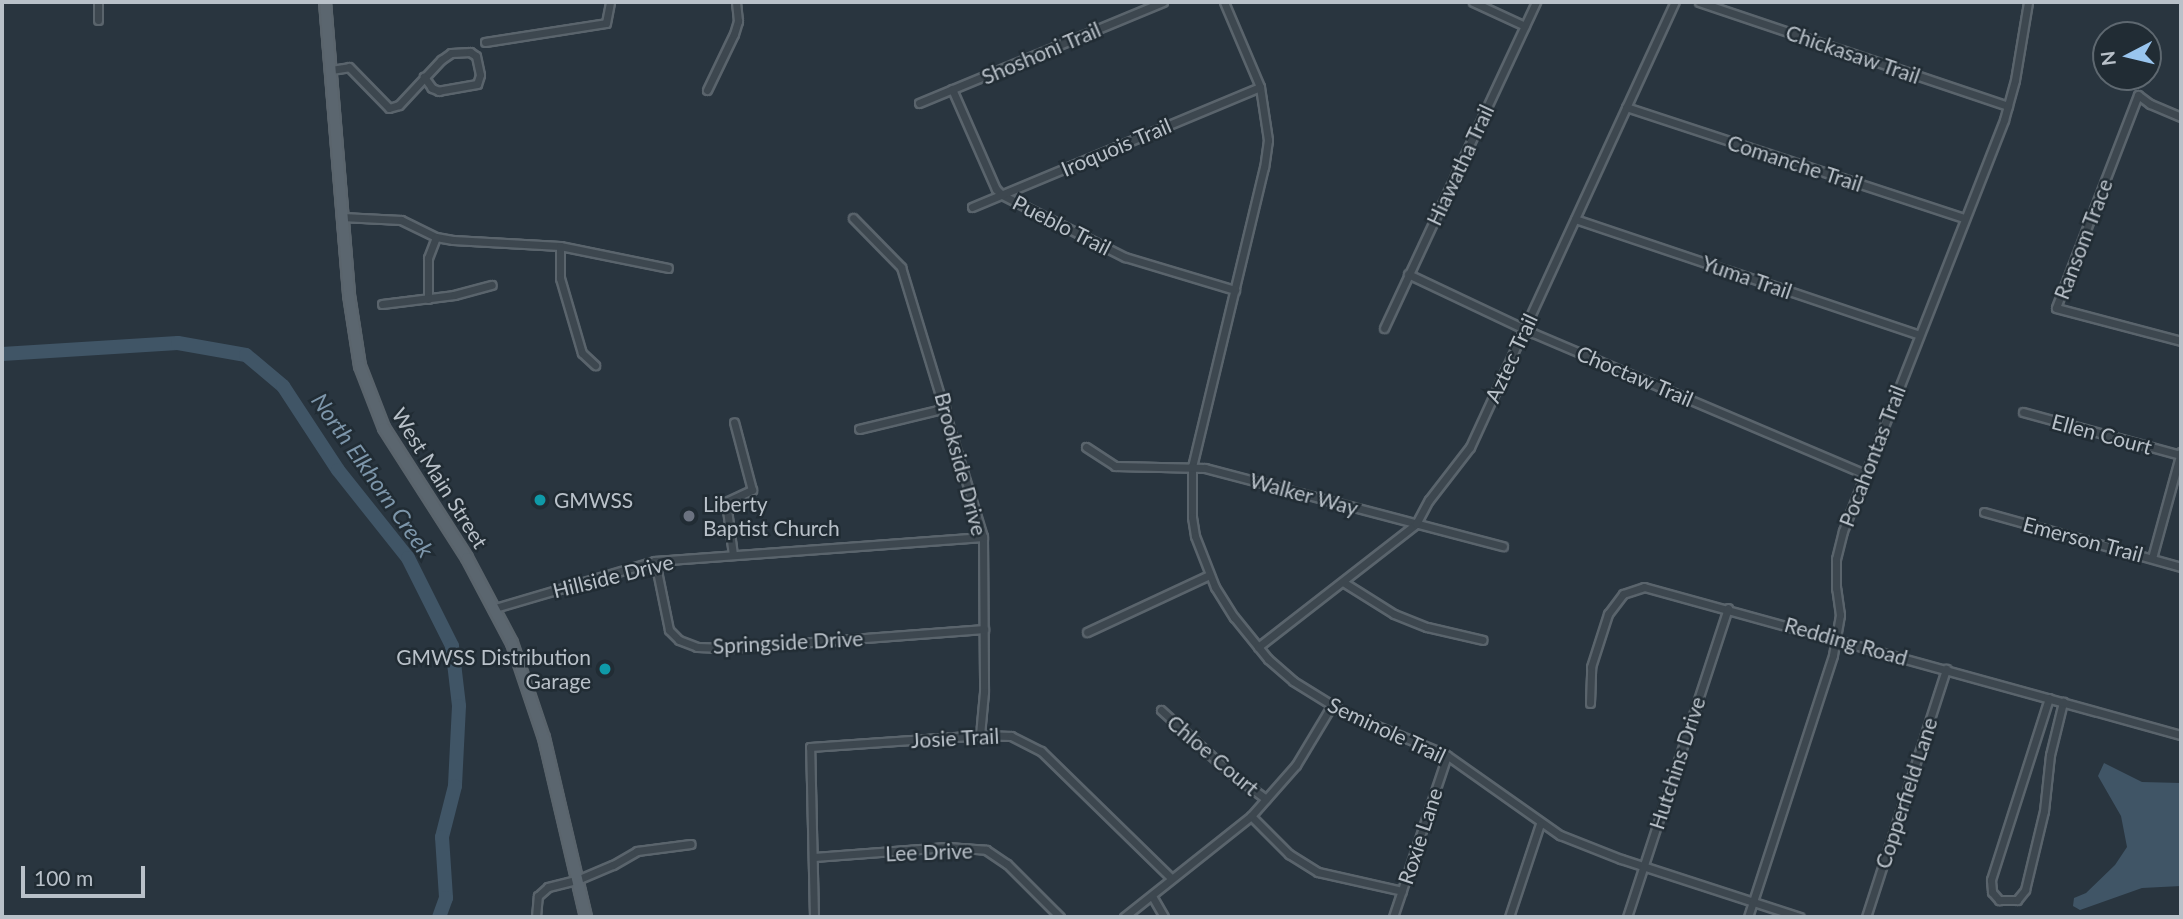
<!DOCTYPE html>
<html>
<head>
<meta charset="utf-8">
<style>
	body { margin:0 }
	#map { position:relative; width:2183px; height:919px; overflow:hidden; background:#29353f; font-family:Lato,sans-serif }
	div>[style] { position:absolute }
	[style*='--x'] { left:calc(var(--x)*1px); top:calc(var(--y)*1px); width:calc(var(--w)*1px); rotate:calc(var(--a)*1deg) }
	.water>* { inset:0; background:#405566 }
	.river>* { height:14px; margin:-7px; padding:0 7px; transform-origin:7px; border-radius:7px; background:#405566 }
	.roads { filter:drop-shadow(2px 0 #5a646c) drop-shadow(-2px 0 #5a646c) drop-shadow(0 2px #5a646c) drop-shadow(0 -2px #5a646c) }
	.street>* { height:7px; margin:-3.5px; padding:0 3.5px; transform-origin:3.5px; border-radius:3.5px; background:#3d474f }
	.primary>* { height:10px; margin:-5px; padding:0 5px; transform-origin:5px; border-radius:5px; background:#5b666f }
	.dots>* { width:19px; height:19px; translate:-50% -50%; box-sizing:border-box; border:4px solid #212c34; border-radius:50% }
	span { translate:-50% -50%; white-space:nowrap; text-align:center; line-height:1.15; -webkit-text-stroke:5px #212c34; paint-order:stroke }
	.street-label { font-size:21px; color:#b9c1c9 }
	.poi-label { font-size:21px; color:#b9c1c9 }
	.left { translate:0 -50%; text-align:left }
	.right { translate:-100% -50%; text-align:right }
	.water-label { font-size:23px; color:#7d96aa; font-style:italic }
	.frame { position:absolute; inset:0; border:4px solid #b9c1c9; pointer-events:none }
	.north { position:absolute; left:2092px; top:21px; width:70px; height:70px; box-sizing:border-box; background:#212c34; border:2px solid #5e6870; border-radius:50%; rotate:263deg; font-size:19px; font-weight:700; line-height:28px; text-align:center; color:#b9c1c9 }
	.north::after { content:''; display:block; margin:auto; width:24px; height:32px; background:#99c5ee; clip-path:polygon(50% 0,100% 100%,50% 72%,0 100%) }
	.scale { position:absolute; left:21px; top:866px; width:124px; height:32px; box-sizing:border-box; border:4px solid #b9c1c9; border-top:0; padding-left:9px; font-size:21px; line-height:24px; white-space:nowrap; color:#b9c1c9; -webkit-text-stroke:5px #212c34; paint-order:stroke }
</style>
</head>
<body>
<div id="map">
	<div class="water">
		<i style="clip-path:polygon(2104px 763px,2142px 782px,2181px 783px,2181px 886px,2142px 888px,2080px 910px,2073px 906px,2074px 898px,2086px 893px,2115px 865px,2127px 847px,2121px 816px,2098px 776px)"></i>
	</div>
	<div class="river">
		<i style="--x:2;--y:354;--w:176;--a:-3.6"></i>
		<i style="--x:178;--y:343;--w:69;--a:10"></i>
		<i style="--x:246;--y:355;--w:48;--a:40"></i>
		<i style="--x:283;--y:386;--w:100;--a:56.8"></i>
		<i style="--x:338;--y:470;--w:112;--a:51.5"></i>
		<i style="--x:408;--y:558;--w:98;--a:63.4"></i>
		<i style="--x:452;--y:646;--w:60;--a:83.3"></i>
		<i style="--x:459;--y:706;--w:80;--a:92.9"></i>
		<i style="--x:455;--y:786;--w:53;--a:104.3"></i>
		<i style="--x:442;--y:837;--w:61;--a:86.2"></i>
		<i style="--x:446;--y:898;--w:20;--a:110"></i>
	</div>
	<div class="roads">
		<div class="street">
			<i style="--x:1224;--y:2;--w:92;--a:67"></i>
			<i style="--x:1260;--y:87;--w:54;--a:81.4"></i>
			<i style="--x:1268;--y:140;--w:27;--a:98"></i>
			<i style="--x:1264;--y:167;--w:308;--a:103.5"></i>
			<i style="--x:1192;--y:466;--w:51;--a:90"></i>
			<i style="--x:1192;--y:517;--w:19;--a:81"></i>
			<i style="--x:1195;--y:536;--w:55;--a:68.6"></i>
			<i style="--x:1215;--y:587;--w:36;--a:58"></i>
			<i style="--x:1234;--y:617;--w:54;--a:51"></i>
			<i style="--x:1268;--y:659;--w:33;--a:41"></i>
			<i style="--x:1293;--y:681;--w:59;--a:31.8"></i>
			<i style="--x:1343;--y:712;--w:110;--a:22.4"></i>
			<i style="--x:1445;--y:754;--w:141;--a:35.2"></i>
			<i style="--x:1560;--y:835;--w:66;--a:21.5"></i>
			<i style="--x:1621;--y:859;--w:188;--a:18"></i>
			<i style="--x:1473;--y:2;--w:57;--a:24.8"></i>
			<i style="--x:1699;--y:2;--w:326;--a:18.6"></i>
			<i style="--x:98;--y:20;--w:18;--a:-90"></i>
			<i style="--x:485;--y:42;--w:122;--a:-8.9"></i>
			<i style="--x:606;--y:23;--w:21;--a:-79"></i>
			<i style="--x:331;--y:70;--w:18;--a:-9"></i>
			<i style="--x:349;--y:67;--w:57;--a:45.7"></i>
			<i style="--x:389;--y:108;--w:10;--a:-17"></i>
			<i style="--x:399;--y:105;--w:62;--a:-47"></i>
			<i style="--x:441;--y:60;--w:12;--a:-35"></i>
			<i style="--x:451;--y:53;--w:19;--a:-3"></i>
			<i style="--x:470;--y:52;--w:7;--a:34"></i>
			<i style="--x:476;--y:56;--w:19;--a:78"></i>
			<i style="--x:480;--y:75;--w:9;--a:108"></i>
			<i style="--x:477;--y:84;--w:39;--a:170"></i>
			<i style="--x:439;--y:91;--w:8;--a:-157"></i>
			<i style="--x:432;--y:88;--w:14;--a:-126"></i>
			<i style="--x:952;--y:89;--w:109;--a:66.3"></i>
			<i style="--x:996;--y:189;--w:8;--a:45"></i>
			<i style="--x:1002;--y:195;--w:138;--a:26.8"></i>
			<i style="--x:1125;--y:257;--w:115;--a:16.7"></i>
			<i style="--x:707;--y:90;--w:62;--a:-64.3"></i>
			<i style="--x:734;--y:34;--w:14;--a:-73"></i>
			<i style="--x:738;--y:21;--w:19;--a:-96"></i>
			<i style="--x:919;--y:103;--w:264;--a:-22.5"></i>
			<i style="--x:1626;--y:107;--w:356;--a:18.2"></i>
			<i style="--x:2181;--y:117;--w:34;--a:-157"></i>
			<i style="--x:2150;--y:104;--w:15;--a:-143"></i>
			<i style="--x:2138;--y:95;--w:228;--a:111.1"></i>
			<i style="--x:2056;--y:308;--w:129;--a:14.8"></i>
			<i style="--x:972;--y:207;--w:312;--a:-22.6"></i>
			<i style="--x:342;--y:217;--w:59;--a:2.9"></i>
			<i style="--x:401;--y:220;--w:39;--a:26"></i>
			<i style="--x:436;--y:237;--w:17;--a:10"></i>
			<i style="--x:453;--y:240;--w:107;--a:3.2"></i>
			<i style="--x:560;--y:246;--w:110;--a:11.5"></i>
			<i style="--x:853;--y:218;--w:69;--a:45.6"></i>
			<i style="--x:901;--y:267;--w:282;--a:73.1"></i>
			<i style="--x:983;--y:537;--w:155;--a:89.6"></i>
			<i style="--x:984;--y:692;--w:43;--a:95.3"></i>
			<i style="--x:1575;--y:219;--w:363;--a:18.6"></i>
			<i style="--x:560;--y:246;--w:32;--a:90"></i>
			<i style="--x:560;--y:278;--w:78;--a:73.7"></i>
			<i style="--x:582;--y:353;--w:18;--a:43"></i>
			<i style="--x:1408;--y:274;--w:138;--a:25.3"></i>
			<i style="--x:1533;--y:333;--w:361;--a:23"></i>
			<i style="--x:428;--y:299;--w:41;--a:-90"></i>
			<i style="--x:428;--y:258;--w:22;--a:-69"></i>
			<i style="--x:382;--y:304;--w:73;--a:-7.1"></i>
			<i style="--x:454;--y:295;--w:39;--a:-15"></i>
			<i style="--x:1384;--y:328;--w:360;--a:-65"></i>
			<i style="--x:2023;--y:412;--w:163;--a:15.3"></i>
			<i style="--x:859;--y:429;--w:89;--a:-13.6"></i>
			<i style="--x:1086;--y:447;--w:35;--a:33"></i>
			<i style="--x:1115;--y:466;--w:90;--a:1.3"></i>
			<i style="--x:1205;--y:468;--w:308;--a:14.7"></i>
			<i style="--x:1984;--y:512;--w:205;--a:15.6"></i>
			<i style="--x:733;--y:555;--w:53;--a:-97.5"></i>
			<i style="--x:726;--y:502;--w:29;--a:-25"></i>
			<i style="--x:752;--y:490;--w:70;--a:-104.8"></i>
			<i style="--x:2152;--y:558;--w:110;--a:-74.7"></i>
			<i style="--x:655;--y:561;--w:70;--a:78.5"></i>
			<i style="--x:669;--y:630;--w:14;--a:45"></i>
			<i style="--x:679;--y:640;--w:19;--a:21"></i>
			<i style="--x:697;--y:647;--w:35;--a:2"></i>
			<i style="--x:732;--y:648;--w:253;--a:-4.3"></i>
			<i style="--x:1343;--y:582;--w:60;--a:32.1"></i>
			<i style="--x:1394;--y:614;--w:35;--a:22"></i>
			<i style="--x:1427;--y:627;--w:57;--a:13.1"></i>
			<i style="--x:495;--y:608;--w:167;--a:-16.4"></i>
			<i style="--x:655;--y:561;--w:329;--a:-4.2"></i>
			<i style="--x:1087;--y:632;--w:135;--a:-25"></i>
			<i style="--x:1258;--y:647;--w:200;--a:-37.9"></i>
			<i style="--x:1416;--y:524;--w:27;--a:-62"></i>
			<i style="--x:1429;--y:500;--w:67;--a:-52.3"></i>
			<i style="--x:1470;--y:447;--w:490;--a:-65.3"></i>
			<i style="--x:2049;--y:698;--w:191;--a:107.7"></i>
			<i style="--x:1991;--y:880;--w:12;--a:85"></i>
			<i style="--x:1992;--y:892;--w:11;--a:49"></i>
			<i style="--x:1999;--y:900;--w:18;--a:0"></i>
			<i style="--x:2017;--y:900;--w:13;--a:-51"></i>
			<i style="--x:2025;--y:890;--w:81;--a:-76.5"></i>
			<i style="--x:2044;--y:811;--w:56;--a:-83.9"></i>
			<i style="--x:2050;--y:755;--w:55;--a:-76.2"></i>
			<i style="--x:1590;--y:703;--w:36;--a:-88"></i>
			<i style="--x:1591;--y:667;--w:56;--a:-72.2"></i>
			<i style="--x:1608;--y:614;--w:25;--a:-53"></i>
			<i style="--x:1623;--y:594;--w:22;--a:-18"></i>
			<i style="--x:1644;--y:587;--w:557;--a:15.41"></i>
			<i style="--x:1161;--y:710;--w:91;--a:42.3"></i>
			<i style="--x:1228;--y:771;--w:47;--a:36.4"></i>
			<i style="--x:1251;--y:816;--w:54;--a:45"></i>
			<i style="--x:1289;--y:854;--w:34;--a:32"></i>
			<i style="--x:1318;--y:872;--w:86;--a:12.7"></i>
			<i style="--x:814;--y:857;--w:133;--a:-4.3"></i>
			<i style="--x:947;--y:847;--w:39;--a:4"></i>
			<i style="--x:986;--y:850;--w:25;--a:34"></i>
			<i style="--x:1007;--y:864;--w:75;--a:45"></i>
			<i style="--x:1152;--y:896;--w:24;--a:60"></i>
			<i style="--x:536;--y:917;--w:21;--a:-85"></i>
			<i style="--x:538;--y:896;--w:13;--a:-42"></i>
			<i style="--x:548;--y:887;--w:30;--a:-14"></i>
			<i style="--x:577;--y:880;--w:39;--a:-23"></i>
			<i style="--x:613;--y:865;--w:28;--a:-30"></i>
			<i style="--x:637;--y:851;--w:54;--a:-7.4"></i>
			<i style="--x:814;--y:917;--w:170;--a:-91.3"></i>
			<i style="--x:810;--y:747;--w:170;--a:-4"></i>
			<i style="--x:980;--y:735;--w:31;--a:2"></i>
			<i style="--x:1011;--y:736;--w:34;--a:27"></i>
			<i style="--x:1041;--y:751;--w:180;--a:44.3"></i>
			<i style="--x:1124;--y:917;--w:162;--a:-38.5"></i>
			<i style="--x:1251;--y:816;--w:68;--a:-48.6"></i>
			<i style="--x:1296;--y:765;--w:70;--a:-59"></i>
			<i style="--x:1393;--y:917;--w:170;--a:-71.5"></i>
			<i style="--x:1509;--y:917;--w:98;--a:-71.6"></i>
			<i style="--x:1627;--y:917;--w:325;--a:-71.9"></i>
			<i style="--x:1748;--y:917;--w:275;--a:-72"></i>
			<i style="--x:1833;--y:655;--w:41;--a:-80.1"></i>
			<i style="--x:1840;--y:615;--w:27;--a:-98"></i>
			<i style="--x:1836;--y:588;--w:29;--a:-90"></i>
			<i style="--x:1836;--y:559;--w:29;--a:-76"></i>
			<i style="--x:1843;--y:531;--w:441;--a:-68.6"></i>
			<i style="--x:2004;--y:120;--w:41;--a:-74.6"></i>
			<i style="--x:2015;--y:80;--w:79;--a:-80.5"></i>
			<i style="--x:1866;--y:917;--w:261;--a:-72.1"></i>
		</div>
		<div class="primary">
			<i style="--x:325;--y:2;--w:294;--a:85.3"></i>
			<i style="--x:349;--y:295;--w:72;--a:81.2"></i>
			<i style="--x:360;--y:366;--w:66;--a:68.8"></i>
			<i style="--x:384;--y:428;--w:154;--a:57.4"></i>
			<i style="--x:467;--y:558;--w:96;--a:62.1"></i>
			<i style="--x:512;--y:643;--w:100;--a:71.4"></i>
			<i style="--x:544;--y:738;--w:184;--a:76.8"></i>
		</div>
	</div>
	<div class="dots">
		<i style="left:540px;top:500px;background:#0f9aa8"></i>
		<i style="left:689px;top:516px;background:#6b7280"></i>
		<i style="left:605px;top:669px;background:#0f9aa8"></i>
	</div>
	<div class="street-label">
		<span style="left:1041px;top:53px;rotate:-23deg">Shoshoni Trail</span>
		<span style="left:1853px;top:54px;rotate:19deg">Chickasaw Trail</span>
		<span style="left:1116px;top:147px;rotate:-23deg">Iroquois Trail</span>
		<span style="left:1795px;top:163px;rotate:18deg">Comanche Trail</span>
		<span style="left:1460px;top:165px;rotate:-65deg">Hiawatha Trail</span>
		<span style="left:1062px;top:225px;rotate:27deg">Pueblo Trail</span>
		<span style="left:2083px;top:239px;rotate:-69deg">Ransom Trace</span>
		<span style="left:1747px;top:277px;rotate:19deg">Yuma Trail</span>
		<span style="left:1511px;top:358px;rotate:-65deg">Aztec Trail</span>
		<span style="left:1635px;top:376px;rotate:23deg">Choctaw Trail</span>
		<span style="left:2102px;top:434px;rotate:15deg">Ellen Court</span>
		<span style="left:1872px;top:456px;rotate:-69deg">Pocahontas Trail</span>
		<span style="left:961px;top:464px;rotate:75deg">Brookside Drive</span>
		<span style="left:440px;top:478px;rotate:58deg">West Main Street</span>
		<span style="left:1304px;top:494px;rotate:15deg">Walker Way</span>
		<span style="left:2083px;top:539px;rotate:15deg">Emerson Trail</span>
		<span style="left:613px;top:576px;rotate:-14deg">Hillside Drive</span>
		<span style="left:1846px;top:641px;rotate:16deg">Redding Road</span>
		<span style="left:788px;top:642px;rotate:-3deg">Springside Drive</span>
		<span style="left:1387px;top:730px;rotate:25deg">Seminole Trail</span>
		<span style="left:955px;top:738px;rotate:-3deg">Josie Trail</span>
		<span style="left:1213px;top:755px;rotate:40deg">Chloe Court</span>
		<span style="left:1677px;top:763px;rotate:-72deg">Hutchins Drive</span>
		<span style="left:1906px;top:793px;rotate:-72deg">Copperfield Lane</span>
		<span style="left:1420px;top:836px;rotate:-72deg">Roxie Lane</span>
		<span style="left:929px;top:852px;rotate:-2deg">Lee Drive</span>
	</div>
	<div class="poi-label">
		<span class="left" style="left:554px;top:500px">GMWSS</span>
		<span class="left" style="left:703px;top:516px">Liberty<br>Baptist Church</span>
		<span class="right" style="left:591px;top:669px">GMWSS Distribution<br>Garage</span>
	</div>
	<div class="water-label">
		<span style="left:373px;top:475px;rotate:55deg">North Elkhorn Creek</span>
	</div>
	<div class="frame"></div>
	<div class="north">N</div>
	<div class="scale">100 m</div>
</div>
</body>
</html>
